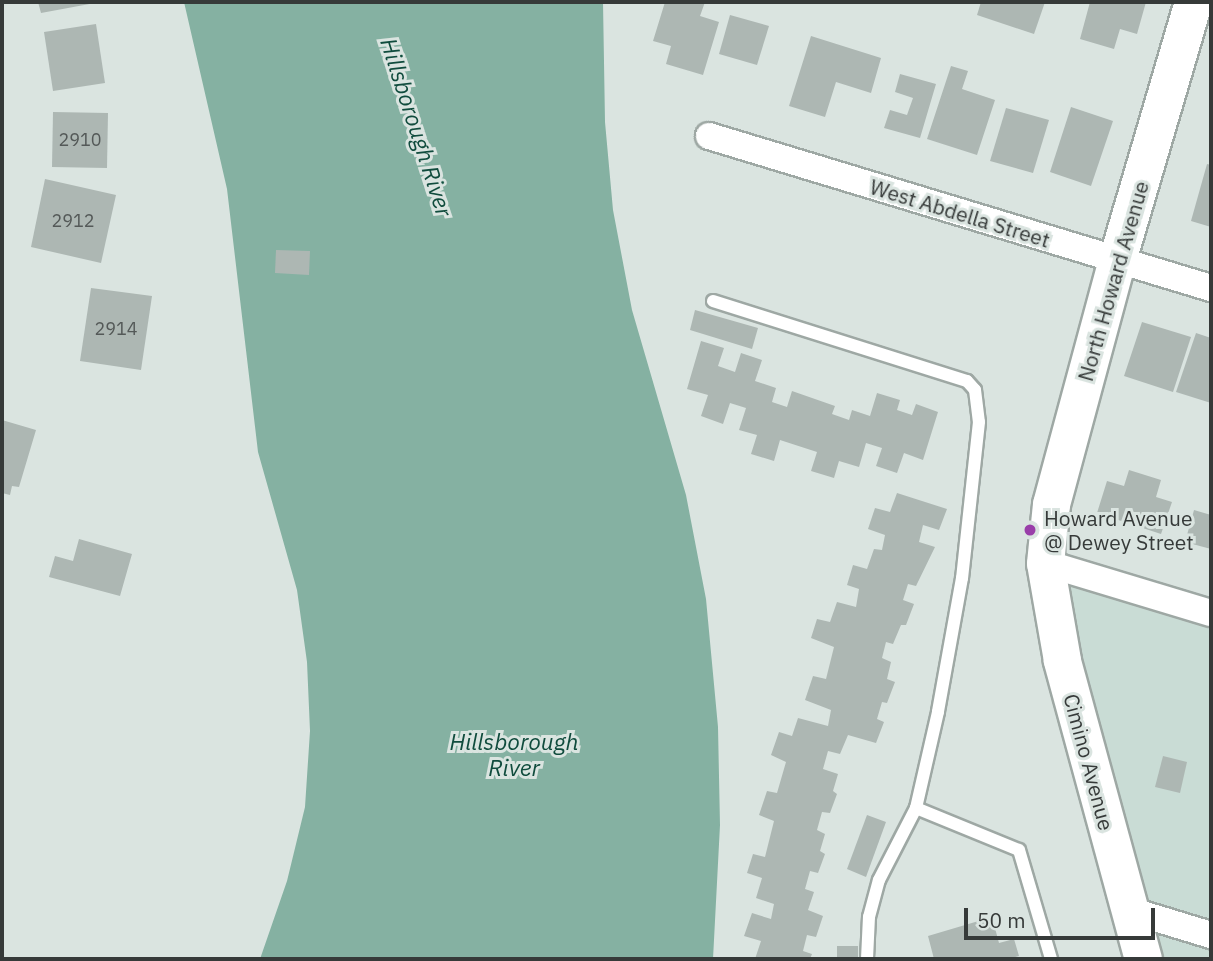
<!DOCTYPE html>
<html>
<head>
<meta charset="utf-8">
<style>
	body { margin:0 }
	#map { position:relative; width:1213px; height:961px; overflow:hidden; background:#dae4e0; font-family:"IBM Plex Sans",sans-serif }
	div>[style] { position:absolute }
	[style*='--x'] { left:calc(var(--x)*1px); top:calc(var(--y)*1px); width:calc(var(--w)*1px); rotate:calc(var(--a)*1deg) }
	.built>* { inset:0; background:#c9dcd5 }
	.water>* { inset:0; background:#85b1a2 }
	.building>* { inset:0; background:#adb7b3 }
	.roads { filter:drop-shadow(2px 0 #9ea8a4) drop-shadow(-2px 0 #9ea8a4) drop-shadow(0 2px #9ea8a4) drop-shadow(0 -2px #9ea8a4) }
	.service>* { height:12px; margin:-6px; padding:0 6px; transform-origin:6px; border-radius:6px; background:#fff }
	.minor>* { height:26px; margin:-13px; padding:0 13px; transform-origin:13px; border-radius:13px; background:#fff }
	.secondary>* { height:37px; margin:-18.5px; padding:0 18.5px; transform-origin:18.5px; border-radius:18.5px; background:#fff }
	.dots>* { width:19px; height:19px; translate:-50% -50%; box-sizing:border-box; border:4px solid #dae4e0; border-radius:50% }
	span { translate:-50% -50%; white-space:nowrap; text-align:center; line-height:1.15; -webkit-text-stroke:6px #dae4e0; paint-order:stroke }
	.number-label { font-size:18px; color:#545958 }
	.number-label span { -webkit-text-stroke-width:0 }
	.street-label { font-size:21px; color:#363a39 }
	.poi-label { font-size:21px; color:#363a39 }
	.left { translate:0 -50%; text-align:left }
	.water-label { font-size:23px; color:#104c3d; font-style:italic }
	.frame { position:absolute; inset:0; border:4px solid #363a39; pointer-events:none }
	.scale { position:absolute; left:964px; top:908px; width:191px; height:32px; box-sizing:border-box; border:4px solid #363a39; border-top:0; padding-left:9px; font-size:21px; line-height:24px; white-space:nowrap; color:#363a39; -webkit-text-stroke:5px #dae4e0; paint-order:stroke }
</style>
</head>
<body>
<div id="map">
	<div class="built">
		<i style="clip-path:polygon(1062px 584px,1211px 629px,1211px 919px,1140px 898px,1075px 656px)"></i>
		<i style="clip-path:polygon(1149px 932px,1211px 950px,1211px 959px,1157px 959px)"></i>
	</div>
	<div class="water">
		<i style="clip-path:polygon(184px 2px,603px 2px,605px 122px,613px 210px,632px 310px,686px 495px,706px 599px,718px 727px,720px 825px,713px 959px,260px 959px,287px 881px,305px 807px,310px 731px,307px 662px,297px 590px,258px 452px,227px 189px)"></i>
	</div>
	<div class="building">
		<i style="clip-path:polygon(38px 2px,95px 2px,95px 3px,41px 13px)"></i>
		<i style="clip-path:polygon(665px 2px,705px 2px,700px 16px,719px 22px,703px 75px,666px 64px,671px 46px,653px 41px)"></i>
		<i style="clip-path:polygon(981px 2px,1045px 2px,1034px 34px,977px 15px)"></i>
		<i style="clip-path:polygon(1090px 2px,1146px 2px,1137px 34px,1120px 29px,1114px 49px,1080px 39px)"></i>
		<i style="clip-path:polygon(730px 15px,769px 26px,757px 65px,719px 54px)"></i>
		<i style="clip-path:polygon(96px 24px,105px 83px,53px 91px,44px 32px)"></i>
		<i style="clip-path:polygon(811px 36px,881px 58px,871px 93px,836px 82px,825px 117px,789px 106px)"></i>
		<i style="clip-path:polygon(951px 66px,968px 71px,962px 89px,995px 100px,977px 155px,927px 139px)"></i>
		<i style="clip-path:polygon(900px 74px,936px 84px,920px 138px,884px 128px,890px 110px,907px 115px,913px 98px,895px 92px)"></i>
		<i style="clip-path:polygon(1071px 107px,1113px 121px,1091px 186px,1050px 172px)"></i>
		<i style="clip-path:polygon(1006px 108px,1049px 120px,1033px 173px,990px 161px)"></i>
		<i style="clip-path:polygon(53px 112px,108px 113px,107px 168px,52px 167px)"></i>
		<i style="clip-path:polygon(1207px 164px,1211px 165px,1211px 227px,1191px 221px)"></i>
		<i style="clip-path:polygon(45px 179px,116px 195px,101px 263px,31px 247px)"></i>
		<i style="clip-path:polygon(276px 250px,310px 251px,309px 275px,275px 273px)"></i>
		<i style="clip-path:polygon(91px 288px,152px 296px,141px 370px,80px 361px)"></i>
		<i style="clip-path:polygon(695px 310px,758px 328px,752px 349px,690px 330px)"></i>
		<i style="clip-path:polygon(1142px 322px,1191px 337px,1173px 392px,1124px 376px)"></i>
		<i style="clip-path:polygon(1196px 333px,1211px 338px,1211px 403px,1176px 392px)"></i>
		<i style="clip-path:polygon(701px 341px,724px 348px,718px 366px,735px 372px,741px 353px,762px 360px,755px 381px,776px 388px,772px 402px,787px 407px,792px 391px,835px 406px,832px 414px,849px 420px,852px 410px,870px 416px,877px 393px,900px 400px,897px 410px,912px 415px,916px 404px,938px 412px,923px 460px,904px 453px,897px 473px,876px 466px,882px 448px,866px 443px,859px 467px,839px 461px,834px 478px,811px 471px,817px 452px,780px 440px,774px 461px,751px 454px,757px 435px,739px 430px,746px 408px,730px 403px,723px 424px,701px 416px,708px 395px,687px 389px)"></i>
		<i style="clip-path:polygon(2px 420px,36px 430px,19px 487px,12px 486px,10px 495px,2px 493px)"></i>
		<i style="clip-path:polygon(1129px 470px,1161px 480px,1156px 497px,1172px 502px,1161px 534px,1097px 513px,1107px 481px,1124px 486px)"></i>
		<i style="clip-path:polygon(897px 493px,947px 509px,939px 530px,923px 525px,919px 542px,935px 547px,916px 586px,908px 584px,903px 600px,914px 604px,906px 625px,901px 625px,893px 644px,886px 642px,882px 658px,891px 662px,887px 679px,895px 682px,887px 703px,882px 702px,877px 719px,884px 722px,876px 743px,848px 735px,840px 754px,828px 751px,823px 769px,838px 774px,833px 791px,837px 794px,830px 813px,822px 812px,817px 830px,825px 834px,820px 851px,825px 854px,818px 873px,810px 871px,805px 889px,814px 892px,808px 910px,823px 916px,816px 937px,807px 935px,803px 951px,812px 954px,810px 959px,755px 959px,761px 941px,744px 936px,752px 913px,771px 919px,774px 904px,756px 898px,762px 878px,747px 873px,753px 854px,765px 857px,774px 821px,759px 815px,767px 791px,777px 793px,786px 762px,771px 755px,779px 732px,792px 736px,798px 718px,828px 726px,831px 710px,805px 700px,813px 676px,826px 679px,834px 647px,811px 638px,817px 619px,830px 622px,837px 602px,856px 607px,859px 589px,847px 585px,853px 565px,867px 569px,874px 549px,882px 550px,885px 535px,868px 529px,875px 508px,890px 512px)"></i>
		<i style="clip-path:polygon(1194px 510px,1211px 515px,1211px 549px,1185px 542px)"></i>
		<i style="clip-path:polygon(79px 539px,132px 554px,120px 596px,49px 577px,55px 556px,73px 561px)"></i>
		<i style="clip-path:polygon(1163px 756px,1187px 762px,1180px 793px,1155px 787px)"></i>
		<i style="clip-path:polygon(867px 815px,886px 822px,866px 877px,847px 869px)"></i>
		<i style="clip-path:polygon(992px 917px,999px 943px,1014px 939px,1019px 956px,1008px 959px,934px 959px,928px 936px)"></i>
		<i style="clip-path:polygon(837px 946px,858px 946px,858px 959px,837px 959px)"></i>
	</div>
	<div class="roads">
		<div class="service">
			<i style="--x:713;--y:301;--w:266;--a:17.5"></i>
			<i style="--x:967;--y:381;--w:12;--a:48"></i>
			<i style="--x:975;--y:390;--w:32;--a:83"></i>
			<i style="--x:979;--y:422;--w:157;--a:96.2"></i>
			<i style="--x:962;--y:578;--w:136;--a:100.2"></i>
			<i style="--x:938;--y:712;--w:98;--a:102.9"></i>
			<i style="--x:916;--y:808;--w:111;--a:22.2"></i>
			<i style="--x:1019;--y:850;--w:114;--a:73.6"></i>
			<i style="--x:867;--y:959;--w:42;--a:-87.3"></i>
			<i style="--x:869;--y:917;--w:38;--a:-75"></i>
			<i style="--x:879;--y:880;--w:81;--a:-62.8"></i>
		</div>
		<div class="minor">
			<i style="--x:709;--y:136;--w:525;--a:16.85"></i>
			<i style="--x:1045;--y:563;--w:173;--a:16.8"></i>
			<i style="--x:1129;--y:910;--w:86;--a:17"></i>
		</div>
		<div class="secondary">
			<i style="--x:1143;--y:959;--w:310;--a:-105.2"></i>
			<i style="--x:1062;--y:660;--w:98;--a:-99.9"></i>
			<i style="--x:1045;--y:563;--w:59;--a:-84.2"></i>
			<i style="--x:1051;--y:504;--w:253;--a:-74.9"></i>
			<i style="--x:1117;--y:260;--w:269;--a:-73.6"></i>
		</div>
	</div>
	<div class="dots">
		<i style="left:1030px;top:530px;background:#993ea9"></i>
	</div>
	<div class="number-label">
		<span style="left:80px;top:140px">2910</span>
		<span style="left:73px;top:221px">2912</span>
		<span style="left:116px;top:329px">2914</span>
	</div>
	<div class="street-label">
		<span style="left:960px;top:213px;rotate:17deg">West Abdella Street</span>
		<span style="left:1113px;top:281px;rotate:-74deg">North Howard Avenue</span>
		<span style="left:1089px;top:762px;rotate:75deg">Cimino Avenue</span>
	</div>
	<div class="poi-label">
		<span class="left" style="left:1044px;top:530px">Howard Avenue<br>@ Dewey Street</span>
	</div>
	<div class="water-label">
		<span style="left:417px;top:127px;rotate:72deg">Hillsborough River</span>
		<span style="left:514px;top:754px">Hillsborough<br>River</span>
	</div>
	<div class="frame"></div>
	<div class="scale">50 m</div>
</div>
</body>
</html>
